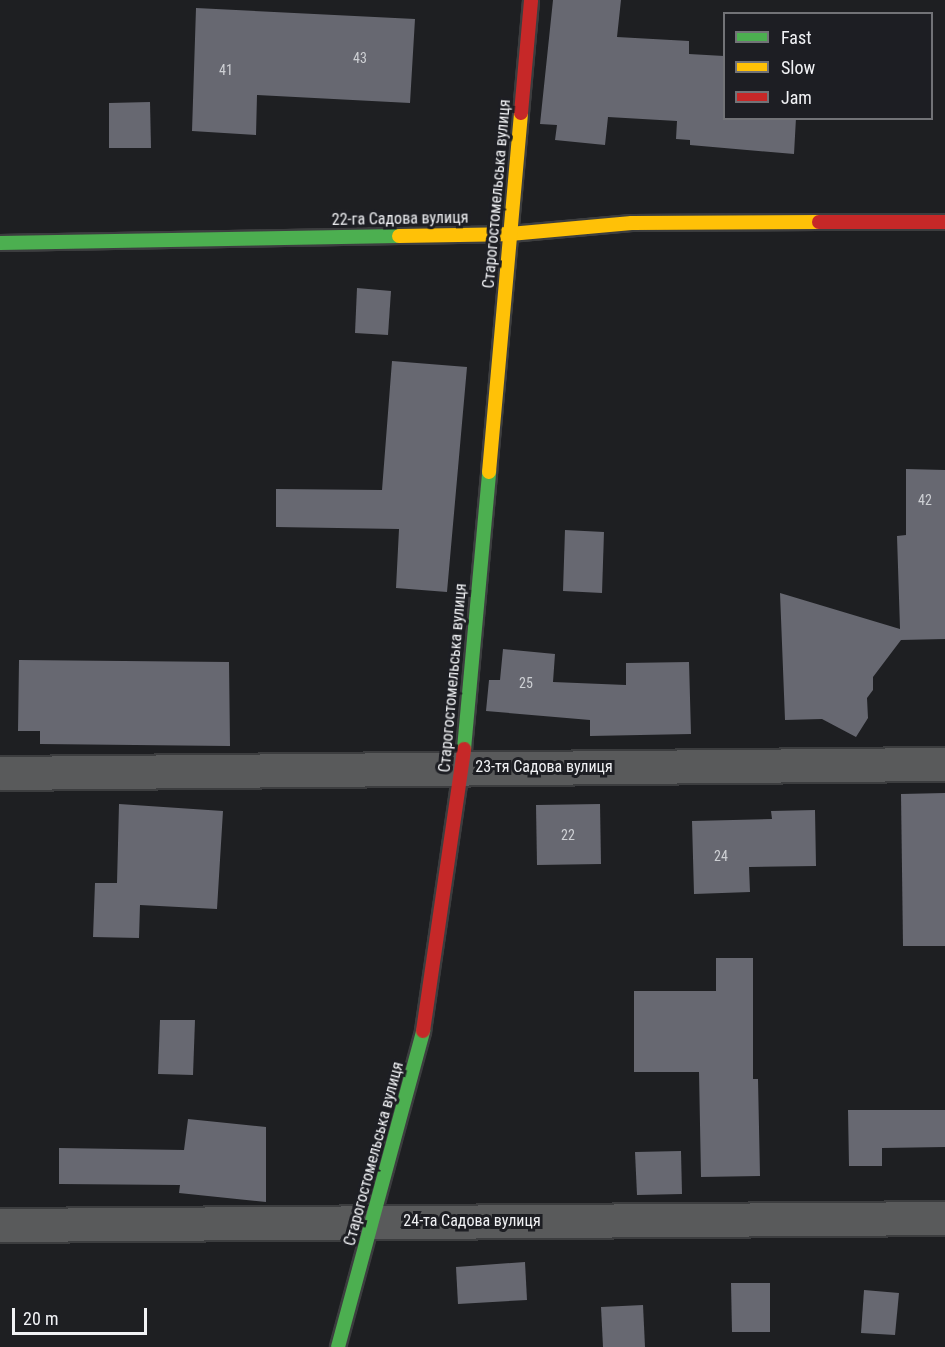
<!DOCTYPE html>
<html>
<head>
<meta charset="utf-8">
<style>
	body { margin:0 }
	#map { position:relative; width:945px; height:1347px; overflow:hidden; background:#1e1f22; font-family:"Roboto Condensed",sans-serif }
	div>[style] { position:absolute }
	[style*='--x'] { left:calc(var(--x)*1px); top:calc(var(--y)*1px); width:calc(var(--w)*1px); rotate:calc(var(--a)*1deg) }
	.building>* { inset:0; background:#676871 }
	.roads { filter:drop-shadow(2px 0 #3c3d3f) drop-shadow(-2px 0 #3c3d3f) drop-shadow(0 2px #3c3d3f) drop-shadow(0 -2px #3c3d3f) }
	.street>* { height:33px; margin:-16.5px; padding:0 16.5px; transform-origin:16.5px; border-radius:16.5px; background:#595a5b }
	.fast>* { height:14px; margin:-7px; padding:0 7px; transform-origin:7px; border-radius:7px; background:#4caf50 }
	.slow>* { height:14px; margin:-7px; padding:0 7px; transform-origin:7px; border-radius:7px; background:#ffc107 }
	.jam>* { height:14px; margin:-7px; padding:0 7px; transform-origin:7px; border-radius:7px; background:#c62828 }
	span { translate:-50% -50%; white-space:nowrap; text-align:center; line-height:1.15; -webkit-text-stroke:6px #1d1e23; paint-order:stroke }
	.number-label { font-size:14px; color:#ced0d4 }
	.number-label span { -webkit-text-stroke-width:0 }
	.street-label { font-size:16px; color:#f1f2f5 }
	.legend { position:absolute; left:723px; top:12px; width:210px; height:108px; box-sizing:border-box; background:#1d1e23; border:2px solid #727377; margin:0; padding:8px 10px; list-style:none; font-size:18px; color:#f1f2f5 }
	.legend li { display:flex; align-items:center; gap:12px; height:30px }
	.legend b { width:30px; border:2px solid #727377 }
	.scale { position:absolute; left:12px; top:1308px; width:135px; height:27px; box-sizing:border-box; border:3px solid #f1f2f5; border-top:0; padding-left:8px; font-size:18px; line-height:21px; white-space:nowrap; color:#f1f2f5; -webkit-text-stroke:4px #1d1e23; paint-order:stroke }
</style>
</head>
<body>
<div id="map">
	<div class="building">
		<i style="clip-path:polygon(553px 0,621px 0,617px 37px,689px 41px,689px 54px,724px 56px,724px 118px,796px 118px,794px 154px,690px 145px,690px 140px,676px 139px,677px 121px,608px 117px,605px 145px,555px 140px,557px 125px,540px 124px)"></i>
		<i style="clip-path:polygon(196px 8px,415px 19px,410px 103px,257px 95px,256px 135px,192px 131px)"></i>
		<i style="clip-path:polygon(150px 102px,151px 148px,109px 148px,109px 103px)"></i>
		<i style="clip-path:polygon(357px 288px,391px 291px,388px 335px,355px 333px)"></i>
		<i style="clip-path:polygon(392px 361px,467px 367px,447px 592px,396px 588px,399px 529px,276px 527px,276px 489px,382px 490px)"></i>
		<i style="clip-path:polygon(906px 469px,945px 470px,945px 639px,901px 640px,873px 677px,873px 690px,867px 698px,868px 718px,856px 737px,822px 719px,785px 720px,780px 593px,900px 629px,897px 536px,906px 535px)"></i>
		<i style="clip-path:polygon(565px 530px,604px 532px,602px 593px,563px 591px)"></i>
		<i style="clip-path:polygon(503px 649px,555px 654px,553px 682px,626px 685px,626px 663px,689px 662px,691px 734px,590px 736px,590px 720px,486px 711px,489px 680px,500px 680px)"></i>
		<i style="clip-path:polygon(19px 660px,229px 662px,230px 746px,40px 744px,40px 731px,18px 731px)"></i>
		<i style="clip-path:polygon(945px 793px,945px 946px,903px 946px,901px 794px)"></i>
		<i style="clip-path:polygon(119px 804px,223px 811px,217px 909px,140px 905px,139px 938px,93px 937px,95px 883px,117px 883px)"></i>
		<i style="clip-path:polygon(600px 804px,601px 864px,537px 865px,536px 805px)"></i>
		<i style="clip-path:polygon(815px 810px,816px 866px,749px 867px,750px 892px,694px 894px,692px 821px,772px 819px,771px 811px)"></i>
		<i style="clip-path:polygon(716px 958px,753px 958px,753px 1079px,758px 1079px,760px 1176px,701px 1177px,699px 1072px,634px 1072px,634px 991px,716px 991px)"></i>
		<i style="clip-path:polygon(160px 1020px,195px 1020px,193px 1075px,158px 1074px)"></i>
		<i style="clip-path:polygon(848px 1110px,945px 1110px,945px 1147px,882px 1148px,882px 1166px,849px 1166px)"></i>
		<i style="clip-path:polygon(188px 1119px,266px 1127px,266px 1202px,179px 1193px,180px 1185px,59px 1184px,59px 1148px,184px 1150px)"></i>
		<i style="clip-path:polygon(681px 1151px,682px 1194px,637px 1195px,635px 1152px)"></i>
		<i style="clip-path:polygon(525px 1262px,527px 1300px,458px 1304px,456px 1267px)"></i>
		<i style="clip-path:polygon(731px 1283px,770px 1283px,770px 1332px,732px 1332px)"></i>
		<i style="clip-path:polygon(864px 1290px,899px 1293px,895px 1335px,861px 1333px)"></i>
		<i style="clip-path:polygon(643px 1305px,645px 1347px,603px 1347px,601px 1307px)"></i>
	</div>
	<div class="roads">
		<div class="street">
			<i style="--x:0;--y:773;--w:945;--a:-0.55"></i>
			<i style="--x:0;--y:1225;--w:945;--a:-0.42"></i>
		</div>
		<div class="fast">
			<i style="--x:0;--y:243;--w:399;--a:-1"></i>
			<i style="--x:464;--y:749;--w:278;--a:-84.8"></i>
			<i style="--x:338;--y:1347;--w:327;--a:-74.9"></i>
		</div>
		<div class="slow">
			<i style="--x:399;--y:236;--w:111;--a:-1"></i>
			<i style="--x:510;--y:234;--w:122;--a:-5.2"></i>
			<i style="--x:632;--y:223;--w:187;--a:-0.3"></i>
			<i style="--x:489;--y:472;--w:360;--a:-84.9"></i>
		</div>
		<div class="jam">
			<i style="--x:521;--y:113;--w:113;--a:-84.9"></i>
			<i style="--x:819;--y:222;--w:126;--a:0"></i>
			<i style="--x:423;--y:1031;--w:285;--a:-81.7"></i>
		</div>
	</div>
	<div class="number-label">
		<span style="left:360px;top:58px">43</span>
		<span style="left:226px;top:70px">41</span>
		<span style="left:925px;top:500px">42</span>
		<span style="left:526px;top:683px">25</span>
		<span style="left:568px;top:835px">22</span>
		<span style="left:721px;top:856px">24</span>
	</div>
	<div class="street-label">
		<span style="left:497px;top:194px;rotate:-85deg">Старогостомельська вулиця</span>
		<span style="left:400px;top:219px;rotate:-1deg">22-га Садова вулиця</span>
		<span style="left:453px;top:678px;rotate:-85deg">Старогостомельська вулиця</span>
		<span style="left:544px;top:767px">23-тя Садова вулиця</span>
		<span style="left:374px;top:1154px;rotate:-75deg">Старогостомельська вулиця</span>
		<span style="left:472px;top:1221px">24-та Садова вулиця</span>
	</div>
	<ul class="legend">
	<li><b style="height:8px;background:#4caf50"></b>Fast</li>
	<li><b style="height:8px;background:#ffc107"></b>Slow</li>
	<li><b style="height:8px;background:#c62828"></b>Jam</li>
	</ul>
	<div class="scale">20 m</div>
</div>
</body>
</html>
